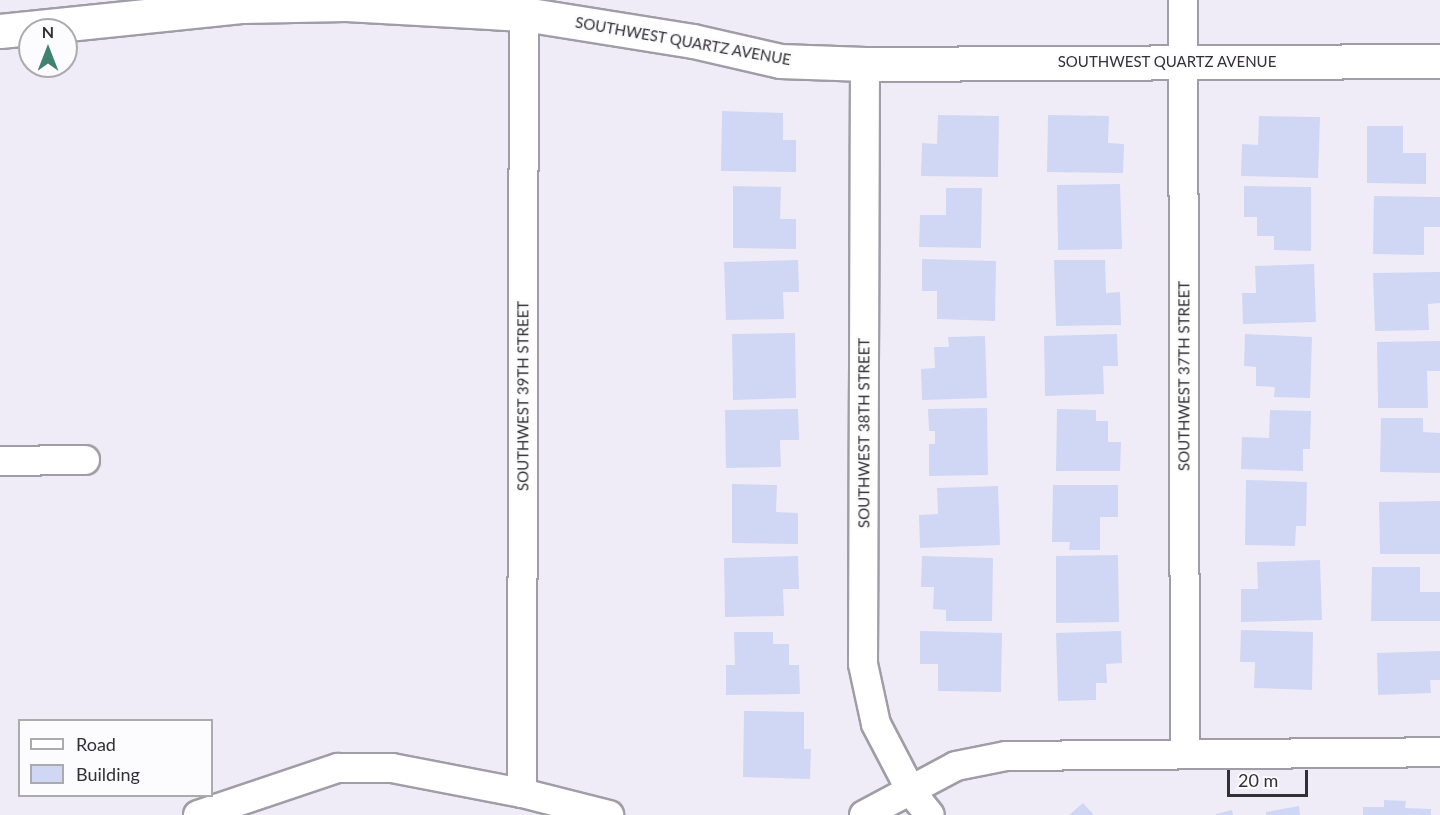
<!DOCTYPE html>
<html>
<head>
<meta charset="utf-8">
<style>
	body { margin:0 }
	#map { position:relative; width:1440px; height:815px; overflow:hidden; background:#f0ecf7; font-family:Lato,sans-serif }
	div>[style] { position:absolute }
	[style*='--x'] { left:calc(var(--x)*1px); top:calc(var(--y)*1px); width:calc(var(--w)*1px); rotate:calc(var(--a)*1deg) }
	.building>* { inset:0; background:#cfd7f4 }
	.roads { filter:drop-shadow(2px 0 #a09da7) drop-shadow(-2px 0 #a09da7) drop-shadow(0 2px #a09da7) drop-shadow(0 -2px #a09da7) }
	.street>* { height:28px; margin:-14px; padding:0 14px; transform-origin:14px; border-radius:14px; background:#fff }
	.secondary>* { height:33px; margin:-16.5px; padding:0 16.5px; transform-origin:16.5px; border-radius:16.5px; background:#fff }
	span { translate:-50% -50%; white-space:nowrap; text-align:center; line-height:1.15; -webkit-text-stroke:4.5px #fcfbfd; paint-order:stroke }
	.street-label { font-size:15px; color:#323034 }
	.legend { position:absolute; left:18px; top:719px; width:195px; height:78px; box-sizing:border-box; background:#fcfbfd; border:2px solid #abaaad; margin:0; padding:8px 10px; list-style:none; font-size:18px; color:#323034 }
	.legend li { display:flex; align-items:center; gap:12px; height:30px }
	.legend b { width:30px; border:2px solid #abaaad }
	.north { position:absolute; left:18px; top:18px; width:60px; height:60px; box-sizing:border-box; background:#fcfbfd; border:2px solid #abaaad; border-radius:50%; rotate:0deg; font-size:16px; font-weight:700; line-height:24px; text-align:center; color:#323034 }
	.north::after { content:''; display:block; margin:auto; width:21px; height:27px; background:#408170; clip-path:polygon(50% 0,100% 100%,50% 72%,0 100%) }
	.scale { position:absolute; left:1227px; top:770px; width:81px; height:27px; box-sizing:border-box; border:3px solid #323034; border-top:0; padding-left:8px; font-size:18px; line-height:21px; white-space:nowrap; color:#323034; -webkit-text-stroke:4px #fcfbfd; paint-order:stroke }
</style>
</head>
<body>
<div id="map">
	<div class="building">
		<i style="clip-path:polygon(722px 111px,783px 113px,783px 140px,796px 140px,796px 172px,721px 171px)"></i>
		<i style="clip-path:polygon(938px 115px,999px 116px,998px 177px,921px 176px,922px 143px,937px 144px)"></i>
		<i style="clip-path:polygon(1048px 115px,1109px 116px,1108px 143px,1124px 144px,1123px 173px,1047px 172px)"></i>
		<i style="clip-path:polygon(1259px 116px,1320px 117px,1318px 178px,1241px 176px,1242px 144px,1258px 145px)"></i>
		<i style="clip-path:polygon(1367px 126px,1403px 126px,1403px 153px,1426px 153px,1426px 184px,1367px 183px)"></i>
		<i style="clip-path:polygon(1120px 184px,1122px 249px,1058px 250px,1057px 185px)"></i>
		<i style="clip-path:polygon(733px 186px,781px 187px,780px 219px,796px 219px,796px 249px,733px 248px)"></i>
		<i style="clip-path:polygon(1244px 186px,1311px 187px,1311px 251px,1274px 250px,1274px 236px,1257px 236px,1257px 217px,1244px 217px)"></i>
		<i style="clip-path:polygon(946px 188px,982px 188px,981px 248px,919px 247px,920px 215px,946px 215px)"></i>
		<i style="clip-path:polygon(1374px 196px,1440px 197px,1440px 227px,1424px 227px,1424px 255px,1373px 254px)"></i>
		<i style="clip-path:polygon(922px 259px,996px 261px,995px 321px,937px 319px,937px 291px,922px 291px)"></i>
		<i style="clip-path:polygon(798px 260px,799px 292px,783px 292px,784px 319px,726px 320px,724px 262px)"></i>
		<i style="clip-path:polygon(1054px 260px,1105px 260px,1106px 293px,1120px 292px,1121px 325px,1056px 326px)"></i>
		<i style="clip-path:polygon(1314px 264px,1316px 322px,1243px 324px,1242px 293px,1256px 293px,1255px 266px)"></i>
		<i style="clip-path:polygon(1440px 272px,1440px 303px,1428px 304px,1429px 330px,1375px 331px,1373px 273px)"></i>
		<i style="clip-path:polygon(795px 333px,796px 398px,733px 400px,732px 334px)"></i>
		<i style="clip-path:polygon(1117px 334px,1118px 366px,1103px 366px,1104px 394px,1045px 396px,1044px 336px)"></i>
		<i style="clip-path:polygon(1245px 334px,1312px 337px,1310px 398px,1274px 397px,1275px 387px,1256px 386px,1256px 367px,1244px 366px)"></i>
		<i style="clip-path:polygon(985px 336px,987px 398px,922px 400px,921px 369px,935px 368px,934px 347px,949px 347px,948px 337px)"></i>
		<i style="clip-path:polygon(1440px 341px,1440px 371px,1427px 371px,1428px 408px,1378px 408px,1377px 342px)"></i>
		<i style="clip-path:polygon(987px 408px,988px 475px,929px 476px,929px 444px,935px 444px,935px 431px,929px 431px,928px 409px)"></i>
		<i style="clip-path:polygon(798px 409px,799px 440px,780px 440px,781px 467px,726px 468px,725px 410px)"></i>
		<i style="clip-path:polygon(1057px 409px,1096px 410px,1096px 421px,1108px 421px,1108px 442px,1121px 442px,1120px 471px,1056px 471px)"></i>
		<i style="clip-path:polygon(1270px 410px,1311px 411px,1310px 449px,1303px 449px,1303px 471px,1241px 469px,1242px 437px,1269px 438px)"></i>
		<i style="clip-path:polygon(1381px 418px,1423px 418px,1423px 432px,1440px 433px,1440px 473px,1380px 472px)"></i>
		<i style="clip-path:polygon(1246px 480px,1307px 482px,1306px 526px,1296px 526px,1295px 546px,1245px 545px)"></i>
		<i style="clip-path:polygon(732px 484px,777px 485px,776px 512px,798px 513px,798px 544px,732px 543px)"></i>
		<i style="clip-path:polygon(1053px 485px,1118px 485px,1118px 517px,1100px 517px,1100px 550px,1069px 550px,1070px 542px,1052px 542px)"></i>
		<i style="clip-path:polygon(998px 486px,1000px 545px,920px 548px,919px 515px,938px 514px,937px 488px)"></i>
		<i style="clip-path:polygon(1440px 501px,1440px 554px,1380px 554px,1379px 502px)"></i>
		<i style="clip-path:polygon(1118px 555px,1119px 622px,1056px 623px,1056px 556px)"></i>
		<i style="clip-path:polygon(798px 556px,799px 589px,783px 589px,784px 616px,725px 617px,724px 558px)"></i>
		<i style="clip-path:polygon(922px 556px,993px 558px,992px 621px,946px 621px,946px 610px,933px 609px,934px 587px,921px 587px)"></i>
		<i style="clip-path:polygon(1320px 560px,1322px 620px,1241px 622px,1241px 589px,1258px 589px,1257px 562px)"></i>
		<i style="clip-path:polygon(1372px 567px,1420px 567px,1420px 592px,1440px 592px,1440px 621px,1371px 621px)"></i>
		<i style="clip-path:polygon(1241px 630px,1313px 632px,1312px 690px,1254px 688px,1255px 662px,1240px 662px)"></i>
		<i style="clip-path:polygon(920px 631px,1002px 633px,1001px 692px,938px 691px,938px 664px,920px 664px)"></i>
		<i style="clip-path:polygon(1121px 631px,1122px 663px,1106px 664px,1107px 683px,1096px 683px,1096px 700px,1058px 701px,1056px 633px)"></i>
		<i style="clip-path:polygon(734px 632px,773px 632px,773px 644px,789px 644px,789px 665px,799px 665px,800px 694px,726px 695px,726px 665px,735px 665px)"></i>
		<i style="clip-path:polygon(1440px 651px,1440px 680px,1430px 680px,1431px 693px,1378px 695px,1377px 653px)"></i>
		<i style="clip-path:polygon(744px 711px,804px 712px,804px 749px,811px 749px,810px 779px,743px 777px)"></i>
		<i style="clip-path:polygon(1384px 800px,1406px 801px,1405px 808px,1431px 809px,1431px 815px,1363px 815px,1363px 807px,1384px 807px)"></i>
		<i style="clip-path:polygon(1083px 803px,1094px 815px,1069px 815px)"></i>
		<i style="clip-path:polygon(1299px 806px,1300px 815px,1266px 815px,1266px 812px)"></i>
		<i style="clip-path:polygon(1232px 810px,1233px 815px,1216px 815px,1216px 814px)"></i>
	</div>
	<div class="roads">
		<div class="street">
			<i style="--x:1183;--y:0;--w:752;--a:89.85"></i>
			<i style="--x:865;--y:64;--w:600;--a:90.19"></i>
			<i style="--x:863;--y:664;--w:61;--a:77.8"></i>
			<i style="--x:876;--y:724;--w:78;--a:62.4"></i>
			<i style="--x:912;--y:793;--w:28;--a:51"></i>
			<i style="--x:0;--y:461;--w:85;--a:-0.7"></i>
			<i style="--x:522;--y:793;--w:793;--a:-89.86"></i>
			<i style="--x:198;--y:815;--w:148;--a:-18.6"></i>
			<i style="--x:338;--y:768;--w:54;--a:0"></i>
			<i style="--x:392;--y:768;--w:132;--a:10.9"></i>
			<i style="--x:522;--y:793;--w:90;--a:14.2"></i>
			<i style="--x:864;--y:815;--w:104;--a:-28"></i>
			<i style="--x:956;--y:766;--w:51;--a:-11.3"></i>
			<i style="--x:1006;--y:756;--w:434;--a:-0.5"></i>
		</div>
		<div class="secondary">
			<i style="--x:0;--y:31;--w:242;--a:-5.9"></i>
			<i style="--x:241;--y:6;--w:105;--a:-1.1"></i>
			<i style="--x:346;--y:4;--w:178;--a:3.2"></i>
			<i style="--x:524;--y:14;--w:171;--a:9.1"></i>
			<i style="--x:693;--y:41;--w:89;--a:12.9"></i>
			<i style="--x:780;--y:61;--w:85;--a:2"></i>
			<i style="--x:865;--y:64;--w:575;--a:-0.3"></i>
		</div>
	</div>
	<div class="street-label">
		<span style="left:683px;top:41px;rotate:10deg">SOUTHWEST QUARTZ AVENUE</span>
		<span style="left:1167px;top:62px">SOUTHWEST QUARTZ AVENUE</span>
		<span style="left:1184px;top:376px;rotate:-90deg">SOUTHWEST 37TH STREET</span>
		<span style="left:523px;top:396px;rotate:-90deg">SOUTHWEST 39TH STREET</span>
		<span style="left:864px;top:433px;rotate:-90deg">SOUTHWEST 38TH STREET</span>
	</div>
	<ul class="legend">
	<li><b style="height:8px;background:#fff"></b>Road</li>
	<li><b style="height:16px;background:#cfd7f4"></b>Building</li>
	</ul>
	<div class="north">N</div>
	<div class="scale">20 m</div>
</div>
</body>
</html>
